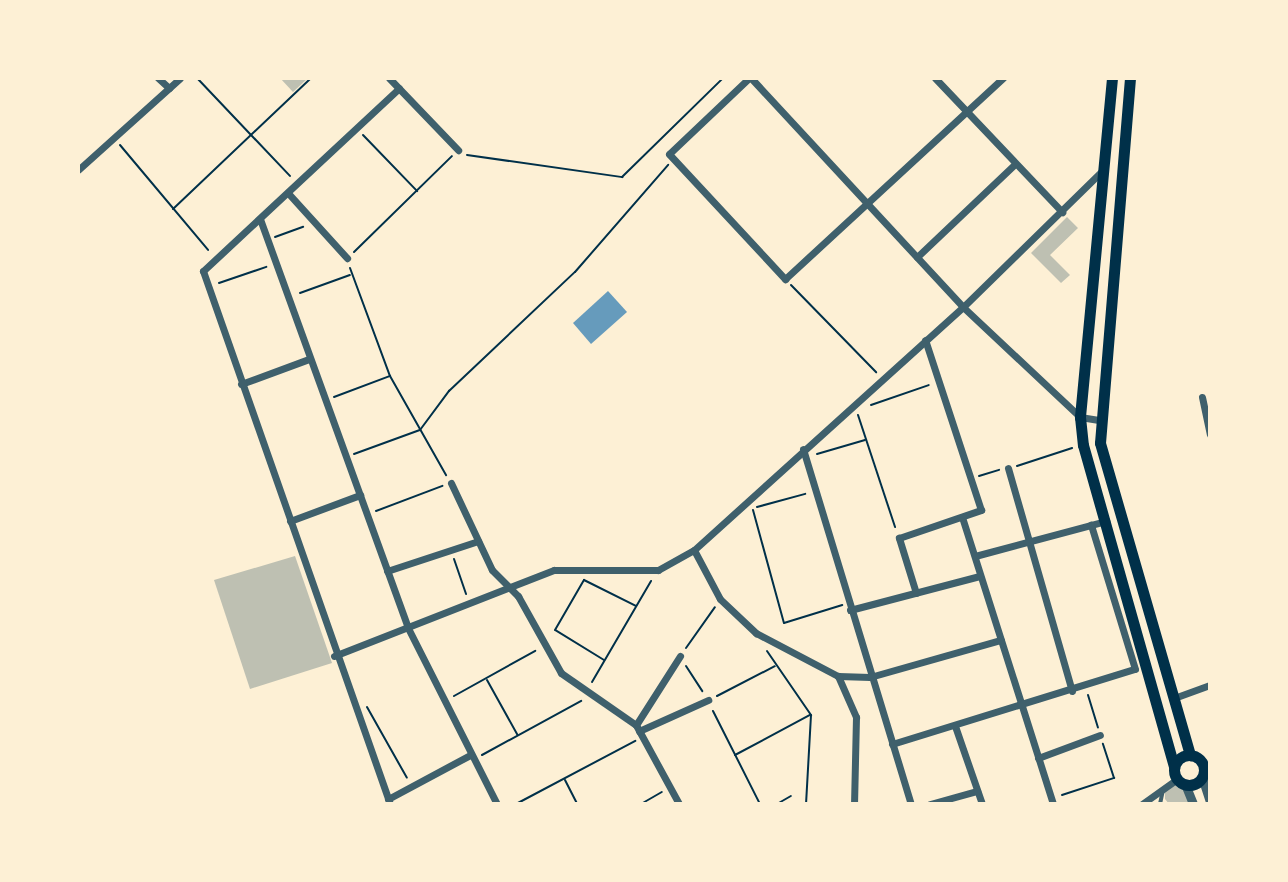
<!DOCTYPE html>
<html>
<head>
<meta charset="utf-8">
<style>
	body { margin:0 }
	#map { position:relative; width:1288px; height:882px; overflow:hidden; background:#fdf0d5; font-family:Poppins,sans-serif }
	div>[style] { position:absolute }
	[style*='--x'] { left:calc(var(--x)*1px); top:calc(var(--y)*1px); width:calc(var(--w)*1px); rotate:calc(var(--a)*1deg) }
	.water>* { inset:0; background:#669bbc }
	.building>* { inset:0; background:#bec0b2 }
	.path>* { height:2px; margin:-1px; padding:0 1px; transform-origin:1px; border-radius:1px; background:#003049 }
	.service>* { height:4px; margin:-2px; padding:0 2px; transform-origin:2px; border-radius:2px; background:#3f606c }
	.minor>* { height:7px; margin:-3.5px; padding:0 3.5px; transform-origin:3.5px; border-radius:3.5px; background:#3f606c }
	.tertiary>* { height:9px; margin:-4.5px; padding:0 4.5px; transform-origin:4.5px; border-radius:4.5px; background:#3f606c }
	.primary>* { height:11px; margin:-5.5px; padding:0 5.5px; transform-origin:5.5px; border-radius:5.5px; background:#003049 }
	.primary>.ring { margin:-5.5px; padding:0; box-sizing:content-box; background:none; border:11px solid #003049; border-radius:50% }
	span { translate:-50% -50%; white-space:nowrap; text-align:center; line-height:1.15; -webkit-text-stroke:7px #fdf0d5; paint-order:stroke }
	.frame { position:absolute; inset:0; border:80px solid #fdf0d5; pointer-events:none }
</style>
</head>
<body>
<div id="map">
	<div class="water">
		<i style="clip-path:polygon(608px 291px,627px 312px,591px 344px,573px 323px)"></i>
	</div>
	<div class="building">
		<i style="clip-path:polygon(280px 78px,308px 78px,293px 92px)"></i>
		<i style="clip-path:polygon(1067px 217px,1078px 228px,1050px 255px,1070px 275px,1061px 283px,1031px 253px)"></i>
		<i style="clip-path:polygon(295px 556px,332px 663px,250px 689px,214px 580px)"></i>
		<i style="clip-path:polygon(1176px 781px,1183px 786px,1190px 804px,1169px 804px,1165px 799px,1165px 789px)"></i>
	</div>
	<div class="path">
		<i style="--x:197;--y:78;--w:135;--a:46.5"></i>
		<i style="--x:363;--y:135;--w:78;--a:46"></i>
		<i style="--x:120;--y:145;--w:137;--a:50"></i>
		<i style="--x:467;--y:155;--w:157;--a:8.1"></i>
		<i style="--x:622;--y:177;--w:141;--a:-44.4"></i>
		<i style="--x:173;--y:209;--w:190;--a:-43.5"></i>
		<i style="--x:275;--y:237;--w:30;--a:-20"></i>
		<i style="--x:354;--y:252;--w:137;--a:-44.4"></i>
		<i style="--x:350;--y:268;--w:115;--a:69.7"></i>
		<i style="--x:390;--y:376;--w:114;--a:60.5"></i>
		<i style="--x:219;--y:283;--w:50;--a:-18.8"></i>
		<i style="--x:791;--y:285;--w:122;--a:45.7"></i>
		<i style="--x:300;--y:293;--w:53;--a:-19.8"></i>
		<i style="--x:334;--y:397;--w:60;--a:-20.6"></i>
		<i style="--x:871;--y:405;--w:61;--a:-19"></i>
		<i style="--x:858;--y:415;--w:118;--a:71.7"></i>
		<i style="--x:354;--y:454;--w:70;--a:-20"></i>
		<i style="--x:420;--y:430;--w:49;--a:-53.4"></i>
		<i style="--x:449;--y:391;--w:173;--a:-43.4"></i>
		<i style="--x:575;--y:272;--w:142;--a:-49"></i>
		<i style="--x:817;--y:454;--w:50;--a:-16.3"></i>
		<i style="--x:1017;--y:466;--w:58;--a:-18.1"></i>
		<i style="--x:979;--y:476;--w:21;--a:-17"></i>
		<i style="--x:757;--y:507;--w:50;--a:-15.2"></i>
		<i style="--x:753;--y:510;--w:117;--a:74.7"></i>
		<i style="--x:784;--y:623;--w:61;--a:-17.2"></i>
		<i style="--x:376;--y:511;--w:71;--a:-20.7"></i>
		<i style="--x:454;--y:559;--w:37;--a:71"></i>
		<i style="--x:686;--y:648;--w:50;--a:-54.7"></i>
		<i style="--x:767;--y:651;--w:78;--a:55.5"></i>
		<i style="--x:811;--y:715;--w:89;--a:93.2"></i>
		<i style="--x:604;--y:660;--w:57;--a:-148.5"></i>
		<i style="--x:555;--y:630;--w:58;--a:-59.9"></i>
		<i style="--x:584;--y:580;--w:58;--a:26.6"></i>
		<i style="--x:686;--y:666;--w:30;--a:57"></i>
		<i style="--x:487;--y:680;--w:62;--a:60.9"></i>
		<i style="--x:592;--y:682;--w:117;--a:-59.7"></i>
		<i style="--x:1088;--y:695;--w:34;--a:73"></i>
		<i style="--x:454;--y:696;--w:93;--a:-29.1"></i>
		<i style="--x:717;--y:696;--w:65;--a:-27.3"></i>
		<i style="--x:367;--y:707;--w:81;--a:60.6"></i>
		<i style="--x:713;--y:711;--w:104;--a:63.2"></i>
		<i style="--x:482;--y:755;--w:113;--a:-28.6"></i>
		<i style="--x:735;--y:755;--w:85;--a:-28.1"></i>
		<i style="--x:565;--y:780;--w:27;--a:63"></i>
		<i style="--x:1062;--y:795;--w:55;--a:-18.1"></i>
		<i style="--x:1114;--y:778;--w:36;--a:-108"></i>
		<i style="--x:516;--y:804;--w:135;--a:-27.9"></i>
		<i style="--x:641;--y:804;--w:24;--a:-30"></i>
		<i style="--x:777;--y:804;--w:16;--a:-30"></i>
	</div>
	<div class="service">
		<i style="--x:1160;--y:804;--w:14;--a:-78"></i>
	</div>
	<div class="minor">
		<i style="--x:158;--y:78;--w:15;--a:42"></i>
		<i style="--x:389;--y:78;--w:100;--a:46.2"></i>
		<i style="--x:749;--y:78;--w:110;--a:136.5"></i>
		<i style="--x:669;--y:154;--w:171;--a:47.1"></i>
		<i style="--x:785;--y:279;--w:297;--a:-42.7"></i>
		<i style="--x:751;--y:78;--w:312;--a:47.2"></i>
		<i style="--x:963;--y:307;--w:161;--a:43.2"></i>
		<i style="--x:1080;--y:417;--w:19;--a:9"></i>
		<i style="--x:935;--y:78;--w:185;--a:46.5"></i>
		<i style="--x:78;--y:170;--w:137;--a:-42"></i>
		<i style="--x:288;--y:193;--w:88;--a:47.8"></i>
		<i style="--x:260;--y:219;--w:435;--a:70.1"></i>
		<i style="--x:408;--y:628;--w:197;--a:63.2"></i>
		<i style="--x:917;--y:257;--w:135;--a:-43.5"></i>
		<i style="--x:241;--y:384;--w:72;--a:-20.2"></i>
		<i style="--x:1202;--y:397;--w:38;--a:78"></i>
		<i style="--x:803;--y:449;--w:371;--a:73.1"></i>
		<i style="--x:1008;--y:468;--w:232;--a:74"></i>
		<i style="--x:451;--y:483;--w:96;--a:64.8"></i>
		<i style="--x:492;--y:570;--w:37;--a:45"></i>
		<i style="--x:518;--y:596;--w:88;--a:60.8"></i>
		<i style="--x:561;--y:673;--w:91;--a:34.7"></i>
		<i style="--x:636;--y:725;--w:90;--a:61.4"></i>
		<i style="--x:962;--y:517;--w:301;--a:72.4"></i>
		<i style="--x:290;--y:521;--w:75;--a:-20.4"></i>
		<i style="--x:694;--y:550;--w:55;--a:62"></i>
		<i style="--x:720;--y:599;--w:50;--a:43.4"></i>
		<i style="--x:756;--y:633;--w:93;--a:27.7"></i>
		<i style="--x:838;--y:676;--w:32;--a:2"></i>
		<i style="--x:870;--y:677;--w:136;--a:-15.8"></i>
		<i style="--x:975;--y:556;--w:136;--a:-15"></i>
		<i style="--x:387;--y:571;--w:96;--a:-18.2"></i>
		<i style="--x:916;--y:593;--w:58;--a:-107.2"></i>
		<i style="--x:899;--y:538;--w:87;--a:-18.9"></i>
		<i style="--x:981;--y:510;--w:179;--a:-108.2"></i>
		<i style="--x:850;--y:610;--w:134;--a:-14.7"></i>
		<i style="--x:334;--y:656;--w:236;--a:-21.4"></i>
		<i style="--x:554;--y:570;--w:104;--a:0"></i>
		<i style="--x:658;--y:570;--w:41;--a:-29.1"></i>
		<i style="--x:694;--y:550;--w:363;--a:-42.1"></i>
		<i style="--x:963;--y:307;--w:193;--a:-44.4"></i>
		<i style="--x:838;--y:676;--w:45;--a:66.3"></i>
		<i style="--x:856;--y:717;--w:87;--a:91.3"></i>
		<i style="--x:1174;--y:698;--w:38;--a:-20"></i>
		<i style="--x:636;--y:725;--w:82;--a:-57.5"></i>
		<i style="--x:955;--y:726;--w:83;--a:70.9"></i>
		<i style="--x:639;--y:731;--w:76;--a:-24.2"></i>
		<i style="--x:892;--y:744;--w:254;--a:-17.2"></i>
		<i style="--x:1135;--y:669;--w:151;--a:-107"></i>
		<i style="--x:1038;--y:758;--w:66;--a:-20.4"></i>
		<i style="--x:388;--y:799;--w:93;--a:-28.2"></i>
		<i style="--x:390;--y:804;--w:565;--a:-109.33"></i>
		<i style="--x:203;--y:271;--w:268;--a:-43"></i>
		<i style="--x:930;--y:804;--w:49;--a:-15.5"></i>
		<i style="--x:1142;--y:804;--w:43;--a:-35.5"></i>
	</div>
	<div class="tertiary">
		<i style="--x:1202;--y:777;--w:25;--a:72"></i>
		<i style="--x:1185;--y:784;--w:22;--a:68"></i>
	</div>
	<div class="primary">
		<i style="--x:1112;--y:78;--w:341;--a:95.4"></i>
		<i style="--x:1080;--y:417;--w:28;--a:84"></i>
		<i style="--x:1083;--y:445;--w:335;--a:74.2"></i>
		<i style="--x:1130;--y:78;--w:366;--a:94.7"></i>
		<i style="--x:1100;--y:443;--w:325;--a:73.9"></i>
		<i class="ring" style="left:1174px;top:755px;width:19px;height:19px"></i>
	</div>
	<div class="frame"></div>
</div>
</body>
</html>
